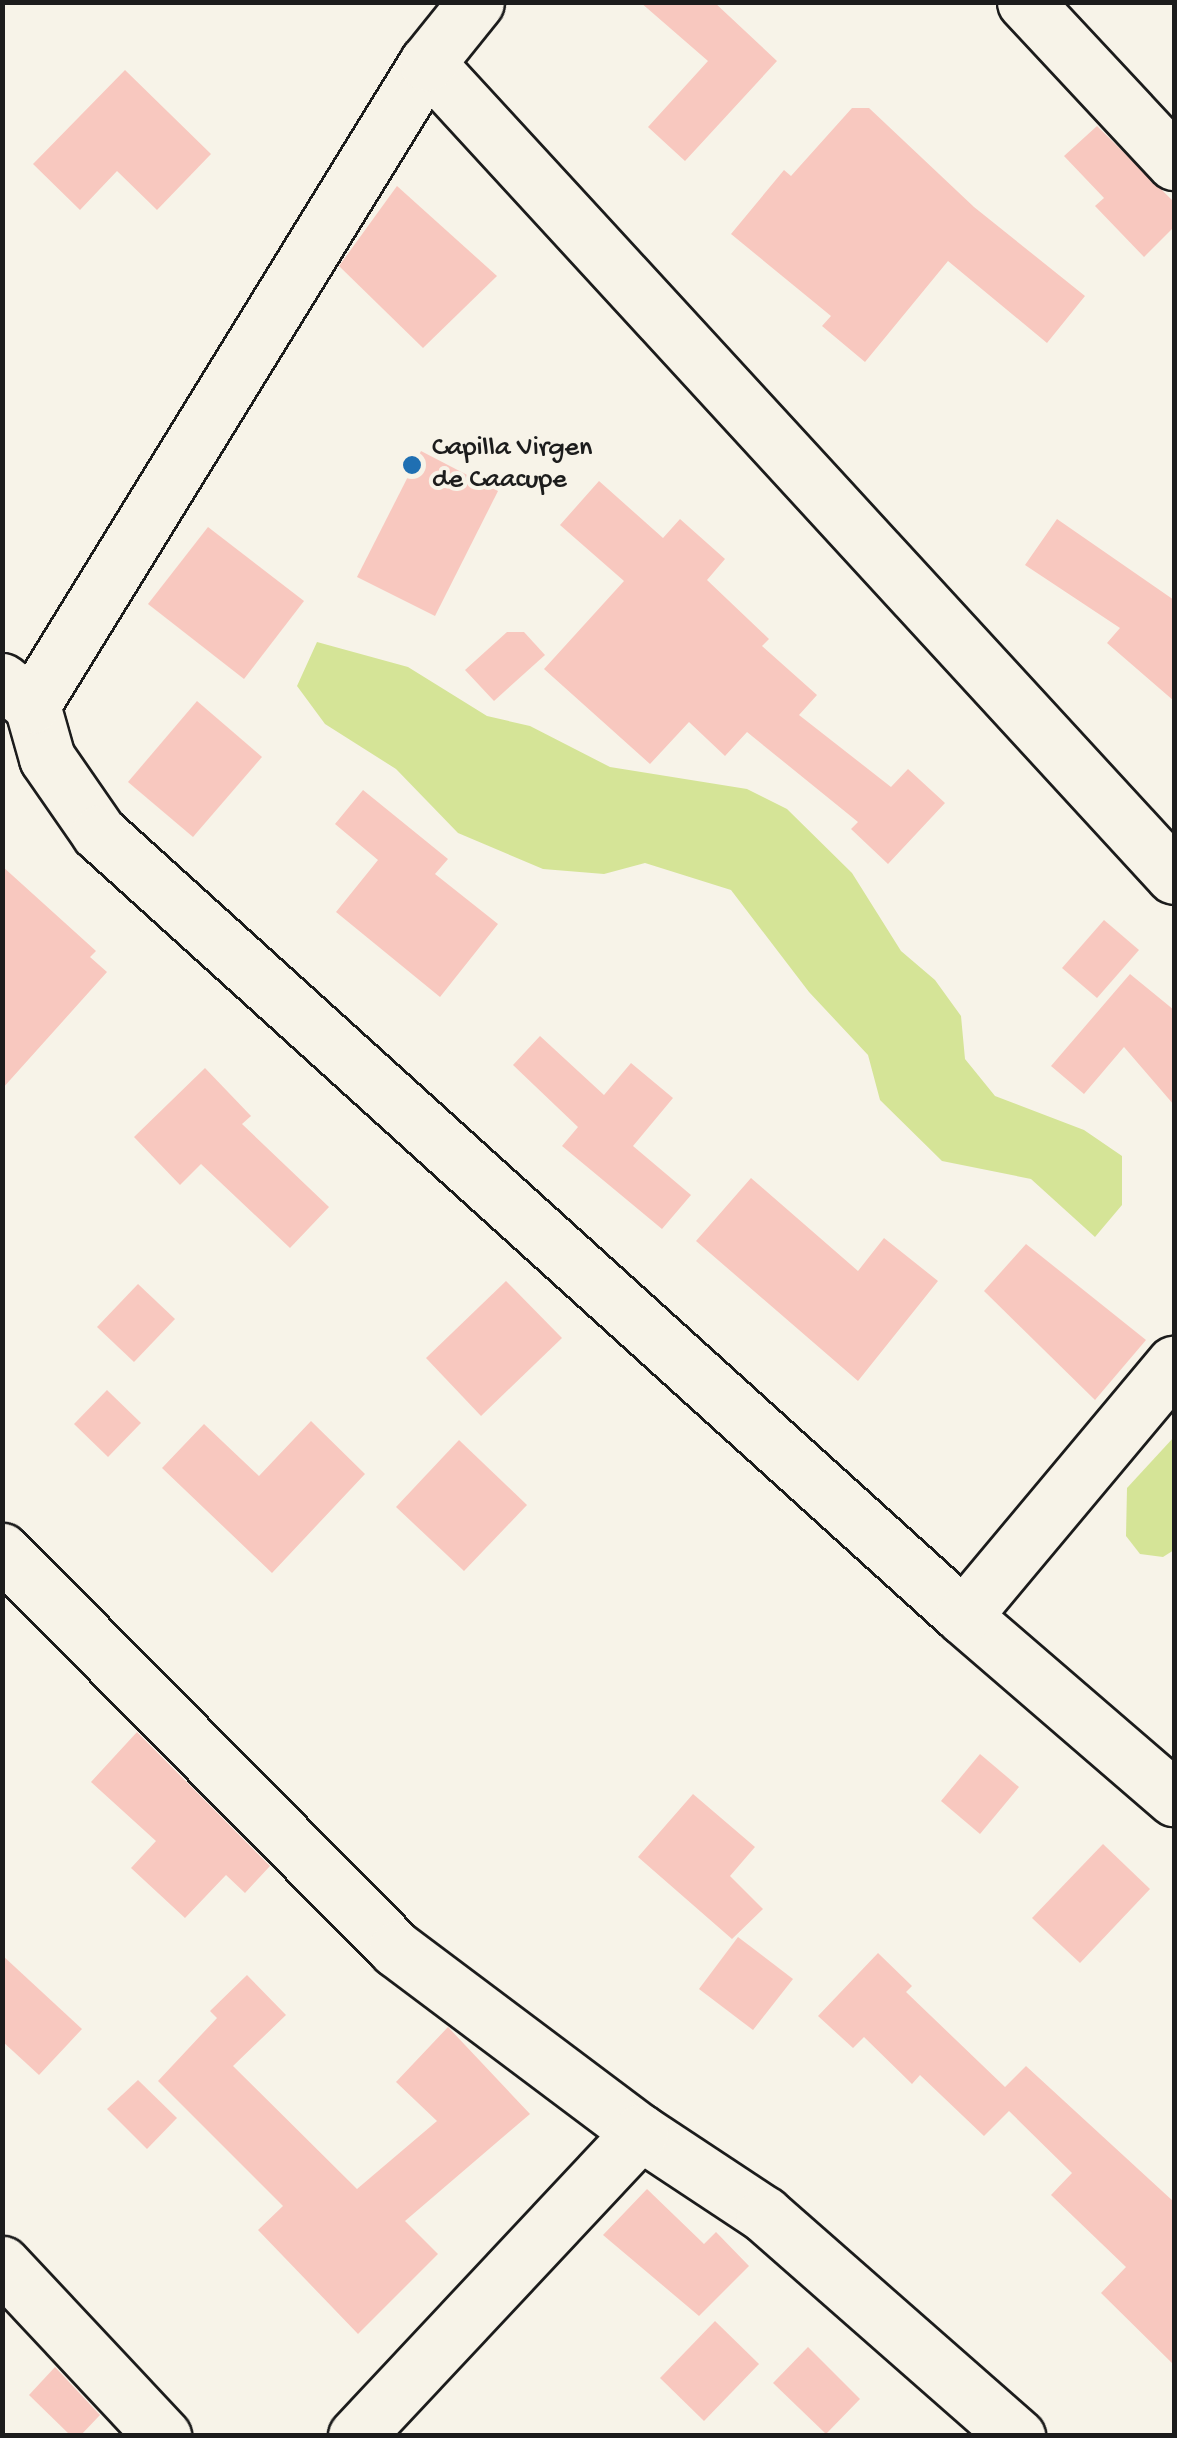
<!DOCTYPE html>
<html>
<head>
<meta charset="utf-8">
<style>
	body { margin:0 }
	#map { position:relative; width:1177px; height:2438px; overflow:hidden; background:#f7f3e8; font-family:"Gochi Hand",sans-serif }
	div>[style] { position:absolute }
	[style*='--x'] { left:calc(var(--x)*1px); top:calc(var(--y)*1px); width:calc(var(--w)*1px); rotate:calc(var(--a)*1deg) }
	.green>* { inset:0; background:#d5e497 }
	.building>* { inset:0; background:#f8c8bf }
	.roads { filter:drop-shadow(2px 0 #1c1c1c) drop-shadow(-2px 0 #1c1c1c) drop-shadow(0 2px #1c1c1c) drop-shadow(0 -2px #1c1c1c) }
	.minor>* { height:55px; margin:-27.5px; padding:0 27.5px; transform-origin:27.5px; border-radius:27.5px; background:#f7f3e8 }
	.dots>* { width:28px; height:28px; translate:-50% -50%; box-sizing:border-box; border:5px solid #f7f3e8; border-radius:50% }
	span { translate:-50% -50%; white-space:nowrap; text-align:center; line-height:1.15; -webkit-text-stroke:8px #f7f3e8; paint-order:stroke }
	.poi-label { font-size:28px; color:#1c1c1c }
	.left { translate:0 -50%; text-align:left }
	.frame { position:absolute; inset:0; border:5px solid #1c1c1c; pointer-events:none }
</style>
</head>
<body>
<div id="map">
	<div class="green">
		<i style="clip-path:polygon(317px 642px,408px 667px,487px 716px,530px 726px,610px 767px,747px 789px,787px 809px,852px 873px,901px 951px,935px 980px,961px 1016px,965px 1059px,995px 1096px,1084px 1130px,1122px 1156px,1122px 1205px,1095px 1237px,1031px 1179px,942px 1161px,880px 1100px,868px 1055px,809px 992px,731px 890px,645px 863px,604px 874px,543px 869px,458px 833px,396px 769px,325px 724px,297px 686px)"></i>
		<i style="clip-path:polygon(1174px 1437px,1174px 1550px,1163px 1557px,1140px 1554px,1126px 1536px,1127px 1488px)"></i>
	</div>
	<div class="building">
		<i style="clip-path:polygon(640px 2px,714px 2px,777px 61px,685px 161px,648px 127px,708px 61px)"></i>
		<i style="clip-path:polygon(125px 70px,211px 154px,157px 210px,117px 171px,80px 210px,33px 164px)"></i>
		<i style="clip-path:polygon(852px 108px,869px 108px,974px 207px,1085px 296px,1047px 343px,948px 261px,865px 362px,822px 326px,831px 316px,731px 234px,784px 170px,791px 176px)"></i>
		<i style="clip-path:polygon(1097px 126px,1174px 202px,1174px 227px,1144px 257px,1095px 206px,1104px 198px,1064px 156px)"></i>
		<i style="clip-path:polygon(397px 186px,497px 276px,423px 348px,339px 266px)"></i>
		<i style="clip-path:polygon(421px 451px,498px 491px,435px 616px,357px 577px)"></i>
		<i style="clip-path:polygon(599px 481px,663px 538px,680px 519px,725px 559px,707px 580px,769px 639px,762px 646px,817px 695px,799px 715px,891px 787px,908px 769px,945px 803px,888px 864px,851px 829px,858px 822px,747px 732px,725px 756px,689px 722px,650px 764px,544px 669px,624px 581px,560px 525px)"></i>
		<i style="clip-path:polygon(1057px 519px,1174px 600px,1174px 701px,1107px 643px,1120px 628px,1025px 565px)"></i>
		<i style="clip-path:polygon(208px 527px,304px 601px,244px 679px,148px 604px)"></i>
		<i style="clip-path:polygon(507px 632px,524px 632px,545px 655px,494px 701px,465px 670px)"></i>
		<i style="clip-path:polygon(197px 701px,262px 757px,193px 837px,128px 782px)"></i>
		<i style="clip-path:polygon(363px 790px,448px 859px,435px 874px,498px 924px,440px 997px,336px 912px,378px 860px,335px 824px)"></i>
		<i style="clip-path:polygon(2px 866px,96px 951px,90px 957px,107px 972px,2px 1089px)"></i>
		<i style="clip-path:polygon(1104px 920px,1139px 950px,1097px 998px,1062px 968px)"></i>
		<i style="clip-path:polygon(1130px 974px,1174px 1010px,1174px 1105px,1124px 1047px,1084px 1094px,1051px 1066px)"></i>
		<i style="clip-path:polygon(540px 1036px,604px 1095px,631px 1063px,673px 1098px,633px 1146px,691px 1195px,662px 1229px,562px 1146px,578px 1127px,513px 1065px)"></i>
		<i style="clip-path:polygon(205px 1068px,251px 1116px,242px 1124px,329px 1207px,290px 1248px,201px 1164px,180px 1185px,134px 1137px)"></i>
		<i style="clip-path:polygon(751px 1178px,858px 1271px,884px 1238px,938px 1281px,858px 1381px,696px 1241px)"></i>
		<i style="clip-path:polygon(1026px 1244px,1146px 1340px,1095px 1400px,984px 1291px)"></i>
		<i style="clip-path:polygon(506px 1281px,562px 1338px,481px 1416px,426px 1358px)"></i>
		<i style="clip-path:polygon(138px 1284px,175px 1319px,134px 1362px,97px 1327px)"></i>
		<i style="clip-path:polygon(107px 1390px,141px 1423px,108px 1457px,74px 1424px)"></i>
		<i style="clip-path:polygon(311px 1421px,365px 1474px,272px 1573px,162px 1468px,204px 1424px,259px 1476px)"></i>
		<i style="clip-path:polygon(459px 1440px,527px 1505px,464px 1571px,396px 1507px)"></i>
		<i style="clip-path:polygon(137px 1732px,270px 1866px,245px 1893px,226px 1875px,185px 1918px,131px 1868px,156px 1841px,91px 1782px)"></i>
		<i style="clip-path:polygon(980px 1754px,1019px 1787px,980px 1834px,941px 1801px)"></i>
		<i style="clip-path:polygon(693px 1794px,755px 1847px,730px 1876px,763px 1909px,732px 1939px,638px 1857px)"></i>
		<i style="clip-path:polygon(1103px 1844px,1150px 1889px,1080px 1963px,1032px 1918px)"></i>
		<i style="clip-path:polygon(738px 1937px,793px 1979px,753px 2030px,699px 1989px)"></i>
		<i style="clip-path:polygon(878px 1953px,912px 1986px,906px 1992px,1005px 2087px,1026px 2066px,1174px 2202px,1174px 2365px,1101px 2293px,1126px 2267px,1051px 2195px,1072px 2173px,1009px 2111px,984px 2136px,920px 2075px,912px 2084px,864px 2037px,853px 2048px,818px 2016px)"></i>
		<i style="clip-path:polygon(2px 1955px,82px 2029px,39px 2075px,2px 2041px)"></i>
		<i style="clip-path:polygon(247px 1975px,286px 2015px,233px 2066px,357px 2189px,437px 2121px,396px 2082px,448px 2027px,530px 2114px,405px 2221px,438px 2254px,358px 2334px,258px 2230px,283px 2206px,158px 2081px,217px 2018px,210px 2011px)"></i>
		<i style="clip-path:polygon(138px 2080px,177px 2118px,147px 2149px,107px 2109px)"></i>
		<i style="clip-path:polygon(647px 2189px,704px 2244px,716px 2232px,749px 2266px,699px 2316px,603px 2235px)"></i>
		<i style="clip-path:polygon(715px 2321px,759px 2364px,704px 2421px,660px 2378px)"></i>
		<i style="clip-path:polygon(808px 2347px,860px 2399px,826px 2434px,773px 2383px)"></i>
		<i style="clip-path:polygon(55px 2367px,100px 2415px,80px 2436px,71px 2436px,29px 2395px)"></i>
	</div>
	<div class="roads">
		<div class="minor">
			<i style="--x:1025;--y:2;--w:219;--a:47"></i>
			<i style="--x:427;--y:63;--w:1104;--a:47.42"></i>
			<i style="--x:2;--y:681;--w:38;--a:39"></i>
			<i style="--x:32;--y:705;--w:55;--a:74.2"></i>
			<i style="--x:47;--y:758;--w:91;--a:55.3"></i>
			<i style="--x:99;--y:833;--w:1166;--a:42.18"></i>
			<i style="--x:963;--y:1616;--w:279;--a:40.8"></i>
			<i style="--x:32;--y:705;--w:754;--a:-58.4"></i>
			<i style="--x:427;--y:63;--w:78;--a:-51.2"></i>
			<i style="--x:2;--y:1551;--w:560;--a:45.29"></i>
			<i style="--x:396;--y:1949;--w:305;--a:36.9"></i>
			<i style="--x:640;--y:2132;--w:149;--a:33.5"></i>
			<i style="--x:764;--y:2214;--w:337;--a:41.3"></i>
			<i style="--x:963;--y:1616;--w:329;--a:-50.1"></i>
			<i style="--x:2;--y:2264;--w:236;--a:46.9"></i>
			<i style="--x:356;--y:2436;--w:416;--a:-46.9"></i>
		</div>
	</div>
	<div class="dots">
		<i style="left:412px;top:465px;background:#1f6fb2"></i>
	</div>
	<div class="poi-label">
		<span class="left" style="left:432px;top:465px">Capilla Virgen<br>de Caacupe</span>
	</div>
	<div class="frame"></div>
</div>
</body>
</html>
